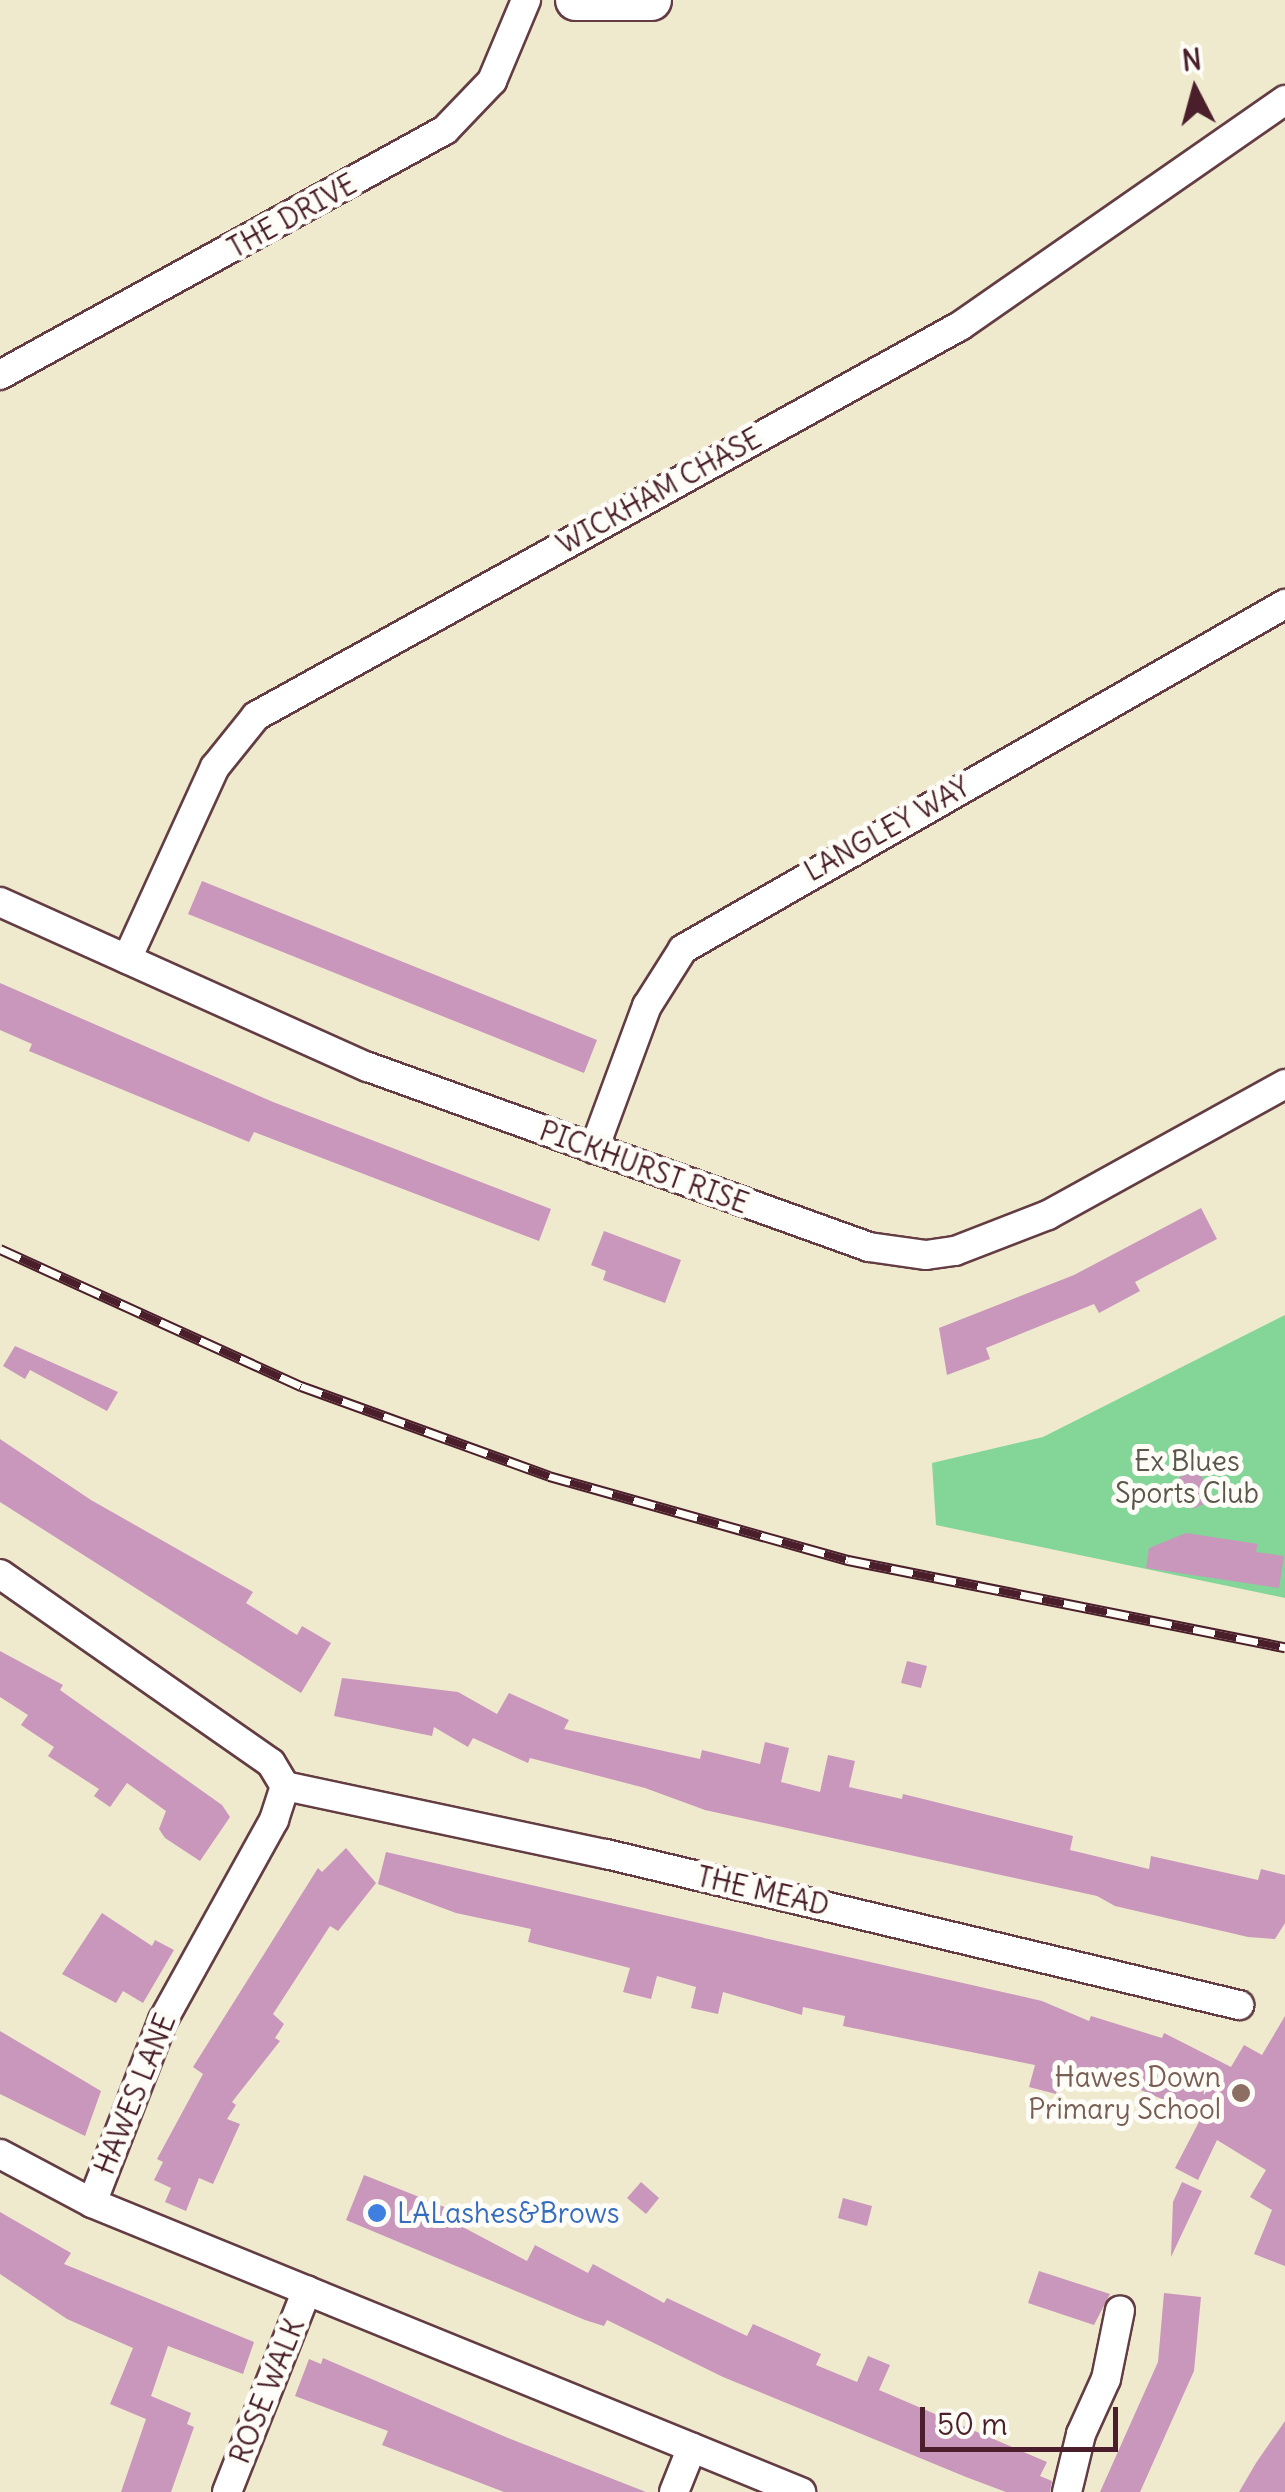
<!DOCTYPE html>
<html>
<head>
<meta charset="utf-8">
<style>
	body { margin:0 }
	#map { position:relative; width:1285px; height:2492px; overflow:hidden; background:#efe9ce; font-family:Delius,sans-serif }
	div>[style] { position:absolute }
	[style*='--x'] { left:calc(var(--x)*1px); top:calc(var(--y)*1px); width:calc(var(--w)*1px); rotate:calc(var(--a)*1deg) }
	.green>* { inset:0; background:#83d697 }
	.building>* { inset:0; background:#c997bb }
	.roads { filter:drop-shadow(2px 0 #633d43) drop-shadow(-2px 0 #633d43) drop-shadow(0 2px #633d43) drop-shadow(0 -2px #633d43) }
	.street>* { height:28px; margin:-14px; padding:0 14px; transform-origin:14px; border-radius:14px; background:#fff }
	.secondary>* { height:40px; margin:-20px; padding:0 20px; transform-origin:20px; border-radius:20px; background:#fff }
	.rail>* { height:11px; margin-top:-5.5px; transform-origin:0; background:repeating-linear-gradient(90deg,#fdfcf7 0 22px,#4a1f2b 0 44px); box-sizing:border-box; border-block:2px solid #4a1f2b }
	.dots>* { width:28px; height:28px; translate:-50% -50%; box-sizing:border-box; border:5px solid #fdfcf7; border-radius:50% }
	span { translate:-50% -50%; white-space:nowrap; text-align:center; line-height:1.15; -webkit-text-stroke:10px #fdfcf7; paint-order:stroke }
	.street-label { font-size:28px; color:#4a1f2b }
	.park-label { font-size:28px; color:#5b564b }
	.education-label { font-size:28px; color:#785e54 }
	.right { translate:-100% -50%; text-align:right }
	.shop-label { font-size:28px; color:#366cbe }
	.left { translate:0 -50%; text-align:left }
	.north { position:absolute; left:1145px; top:40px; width:100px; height:100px; -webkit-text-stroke:8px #fdfcf7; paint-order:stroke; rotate:354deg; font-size:28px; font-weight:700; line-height:40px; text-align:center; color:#4a1f2b }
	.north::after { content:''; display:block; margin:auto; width:35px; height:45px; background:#4a1f2b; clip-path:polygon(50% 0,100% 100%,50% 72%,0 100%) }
	.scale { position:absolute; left:920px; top:2407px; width:198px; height:45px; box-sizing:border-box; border:5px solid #4a1f2b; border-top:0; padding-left:12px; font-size:30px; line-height:35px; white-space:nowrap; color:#4a1f2b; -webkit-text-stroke:8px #fdfcf7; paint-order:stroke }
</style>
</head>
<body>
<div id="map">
	<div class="green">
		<i style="clip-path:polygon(1285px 1315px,1285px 1598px,936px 1525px,932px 1463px,1043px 1437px)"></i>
	</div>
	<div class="building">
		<i style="clip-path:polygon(202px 881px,597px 1040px,584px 1073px,188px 914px)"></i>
		<i style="clip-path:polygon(0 983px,273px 1102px,551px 1209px,539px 1241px,254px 1132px,249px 1142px,29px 1051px,32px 1044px,0 1030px)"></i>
		<i style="clip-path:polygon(1201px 1208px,1217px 1239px,1135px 1282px,1140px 1291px,1099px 1313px,1094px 1304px,986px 1348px,990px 1359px,947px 1375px,939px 1328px,1074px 1275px)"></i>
		<i style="clip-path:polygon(604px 1231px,681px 1260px,665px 1303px,603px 1280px,606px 1271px,591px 1265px)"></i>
		<i style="clip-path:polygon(15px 1346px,118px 1392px,107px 1411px,30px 1370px,25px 1379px,3px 1366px)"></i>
		<i style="clip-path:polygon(0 1439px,91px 1500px,253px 1592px,246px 1603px,297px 1635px,302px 1626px,331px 1643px,301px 1693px,0 1502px)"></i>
		<i style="clip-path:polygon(1198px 1469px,1212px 1500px,1193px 1509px,1178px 1478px)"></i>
		<i style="clip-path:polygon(1186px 1533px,1258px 1544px,1256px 1552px,1284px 1556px,1279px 1588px,1146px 1568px,1149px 1548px)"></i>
		<i style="clip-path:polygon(0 1651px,63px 1685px,60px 1690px,222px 1805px,230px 1817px,200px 1861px,165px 1838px,159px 1829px,166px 1811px,127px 1783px,110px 1807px,94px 1796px,99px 1789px,48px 1756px,54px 1747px,21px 1725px,28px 1715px,0 1697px)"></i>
		<i style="clip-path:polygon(907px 1661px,927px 1666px,921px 1688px,901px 1683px)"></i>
		<i style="clip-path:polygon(342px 1678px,458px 1692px,497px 1714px,509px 1693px,569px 1720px,564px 1729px,700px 1759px,702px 1750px,760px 1764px,765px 1742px,789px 1748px,781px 1782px,820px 1792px,828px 1755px,855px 1761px,849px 1787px,902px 1799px,903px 1794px,1073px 1836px,1070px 1850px,1149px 1869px,1151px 1856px,1258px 1880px,1261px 1869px,1285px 1875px,1285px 1923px,1275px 1939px,1248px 1937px,1115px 1906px,1097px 1896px,705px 1810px,645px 1788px,530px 1758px,528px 1763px,473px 1738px,468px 1747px,434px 1727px,432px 1736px,334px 1716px)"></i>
		<i style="clip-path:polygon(346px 1848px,376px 1883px,338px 1931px,330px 1926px,273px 2014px,284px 2024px,275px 2038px,280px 2041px,232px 2102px,236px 2105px,227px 2119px,240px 2124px,213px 2184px,199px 2178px,186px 2211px,165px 2202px,171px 2188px,154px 2180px,163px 2162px,157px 2159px,203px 2074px,193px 2067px,318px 1868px,322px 1872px)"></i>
		<i style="clip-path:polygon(386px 1852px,1042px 2001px,1089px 2021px,1091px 2016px,1162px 2038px,1164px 2033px,1231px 2067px,1244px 2045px,1262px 2055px,1285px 2016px,1285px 2266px,1254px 2254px,1272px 2210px,1250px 2197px,1266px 2170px,1217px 2140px,1198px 2180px,1175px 2168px,1202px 2116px,1108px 2076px,1105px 2084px,1063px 2068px,1056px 2094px,1029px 2087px,1035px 2065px,843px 2026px,845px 2016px,803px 2007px,802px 2015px,723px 1992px,718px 2014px,691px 2008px,696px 1987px,657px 1976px,651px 1999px,623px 1992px,630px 1968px,528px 1942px,531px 1929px,456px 1913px,378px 1884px)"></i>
		<i style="clip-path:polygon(102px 1913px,152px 1946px,155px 1940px,174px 1950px,143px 2003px,123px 1991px,116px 2003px,62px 1974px)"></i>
		<i style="clip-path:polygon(0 2031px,101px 2091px,85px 2136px,0 2094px)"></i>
		<i style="clip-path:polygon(364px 2175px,462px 2214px,457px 2224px,527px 2261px,535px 2245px,588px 2273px,593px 2264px,664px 2303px,667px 2298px,747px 2336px,753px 2324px,821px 2354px,816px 2365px,857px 2382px,868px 2356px,890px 2365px,879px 2390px,1047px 2462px,1040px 2476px,1052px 2481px,1050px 2492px,1006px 2492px,966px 2477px,723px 2377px,607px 2320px,604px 2326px,585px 2320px,346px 2220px)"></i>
		<i style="clip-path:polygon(641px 2182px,659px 2198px,646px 2214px,627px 2198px)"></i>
		<i style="clip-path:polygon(1182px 2182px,1202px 2191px,1171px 2257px,1173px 2202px)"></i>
		<i style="clip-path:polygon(843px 2198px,872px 2206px,867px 2226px,838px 2218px)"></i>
		<i style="clip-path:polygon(0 2212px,71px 2253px,64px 2264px,254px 2342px,243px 2374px,168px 2346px,151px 2396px,191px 2413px,187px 2424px,194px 2427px,171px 2492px,121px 2492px,146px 2419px,110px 2404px,133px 2348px,67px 2319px,0 2274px)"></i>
		<i style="clip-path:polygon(1039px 2271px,1110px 2294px,1094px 2325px,1028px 2303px)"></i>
		<i style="clip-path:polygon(1164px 2293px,1201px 2297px,1194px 2371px,1140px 2492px,1100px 2492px,1158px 2362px)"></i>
		<i style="clip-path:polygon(323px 2358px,508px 2438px,646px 2492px,504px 2492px,382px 2445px,388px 2431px,295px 2396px,309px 2359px,321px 2364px)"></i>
		<i style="clip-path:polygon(1285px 2421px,1285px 2492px,1239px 2492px,1256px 2463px)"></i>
	</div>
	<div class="roads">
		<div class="street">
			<i style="--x:0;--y:375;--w:508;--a:-28.84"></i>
			<i style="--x:445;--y:130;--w:68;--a:-46.2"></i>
			<i style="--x:492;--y:81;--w:88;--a:-67.2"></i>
			<i style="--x:0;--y:902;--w:403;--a:24.2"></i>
			<i style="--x:368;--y:1067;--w:532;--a:19.76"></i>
			<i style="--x:869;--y:1247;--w:58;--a:8"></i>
			<i style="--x:926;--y:1255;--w:29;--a:-8"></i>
			<i style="--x:955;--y:1251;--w:100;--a:-21.2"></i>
			<i style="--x:1048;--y:1215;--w:271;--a:-28.9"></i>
			<i style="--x:127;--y:959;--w:211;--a:-65.4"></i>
			<i style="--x:215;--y:767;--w:65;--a:-51.2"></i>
			<i style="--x:256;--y:716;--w:805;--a:-28.99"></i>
			<i style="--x:960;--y:326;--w:396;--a:-34.8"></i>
			<i style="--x:594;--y:1149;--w:153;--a:-69.7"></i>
			<i style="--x:647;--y:1006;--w:67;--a:-57.7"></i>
			<i style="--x:683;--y:949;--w:694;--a:-29.82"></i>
			<i style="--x:0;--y:1574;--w:330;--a:34.9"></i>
			<i style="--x:271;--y:1763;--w:27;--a:59"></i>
			<i style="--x:285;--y:1786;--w:36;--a:108"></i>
			<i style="--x:274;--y:1820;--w:229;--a:119"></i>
			<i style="--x:163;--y:2020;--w:196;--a:111.2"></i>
			<i style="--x:92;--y:2203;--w:766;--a:22.18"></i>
			<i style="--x:285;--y:1786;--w:328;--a:12"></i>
			<i style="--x:606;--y:1854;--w:651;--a:13.42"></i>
			<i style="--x:0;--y:2154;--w:104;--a:28"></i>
			<i style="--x:227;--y:2492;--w:217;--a:-68.4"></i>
			<i style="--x:674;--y:2492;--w:48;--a:-68.2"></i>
			<i style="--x:1067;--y:2492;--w:60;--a:-76.4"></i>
			<i style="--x:1081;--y:2434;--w:60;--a:-65.6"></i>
			<i style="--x:1106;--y:2379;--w:70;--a:-78.5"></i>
		</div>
		<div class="secondary">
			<i style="--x:576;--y:0;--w:75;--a:0"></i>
		</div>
	</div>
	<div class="rail">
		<i style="--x:0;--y:1249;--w:331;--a:24.5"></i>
		<i style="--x:301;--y:1386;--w:264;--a:19.9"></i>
		<i style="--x:549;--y:1476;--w:311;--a:15.7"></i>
		<i style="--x:848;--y:1560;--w:446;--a:11.3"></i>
	</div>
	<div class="dots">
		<i style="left:1241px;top:2093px;background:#8d6e63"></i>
		<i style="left:377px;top:2213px;background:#3f7fe0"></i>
	</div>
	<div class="street-label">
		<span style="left:292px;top:216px;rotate:-29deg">THE DRIVE</span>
		<span style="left:659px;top:491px;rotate:-29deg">WICKHAM CHASE</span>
		<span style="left:887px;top:829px;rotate:-29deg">LANGLEY WAY</span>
		<span style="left:644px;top:1167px;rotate:20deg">PICKHURST RISE</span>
		<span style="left:763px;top:1891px;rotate:13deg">THE MEAD</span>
		<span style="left:135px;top:2094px;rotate:-68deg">HAWES LANE</span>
		<span style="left:267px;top:2391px;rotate:-68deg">ROSE WALK</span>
	</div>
	<div class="park-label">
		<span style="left:1187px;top:1477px">Ex Blues<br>Sports Club</span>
	</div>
	<div class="education-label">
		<span class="right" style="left:1221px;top:2093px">Hawes Down<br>Primary School</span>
	</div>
	<div class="shop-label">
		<span class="left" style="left:397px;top:2213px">LALashes&amp;Brows</span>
	</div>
	<div class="north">N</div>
	<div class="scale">50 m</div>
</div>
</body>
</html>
